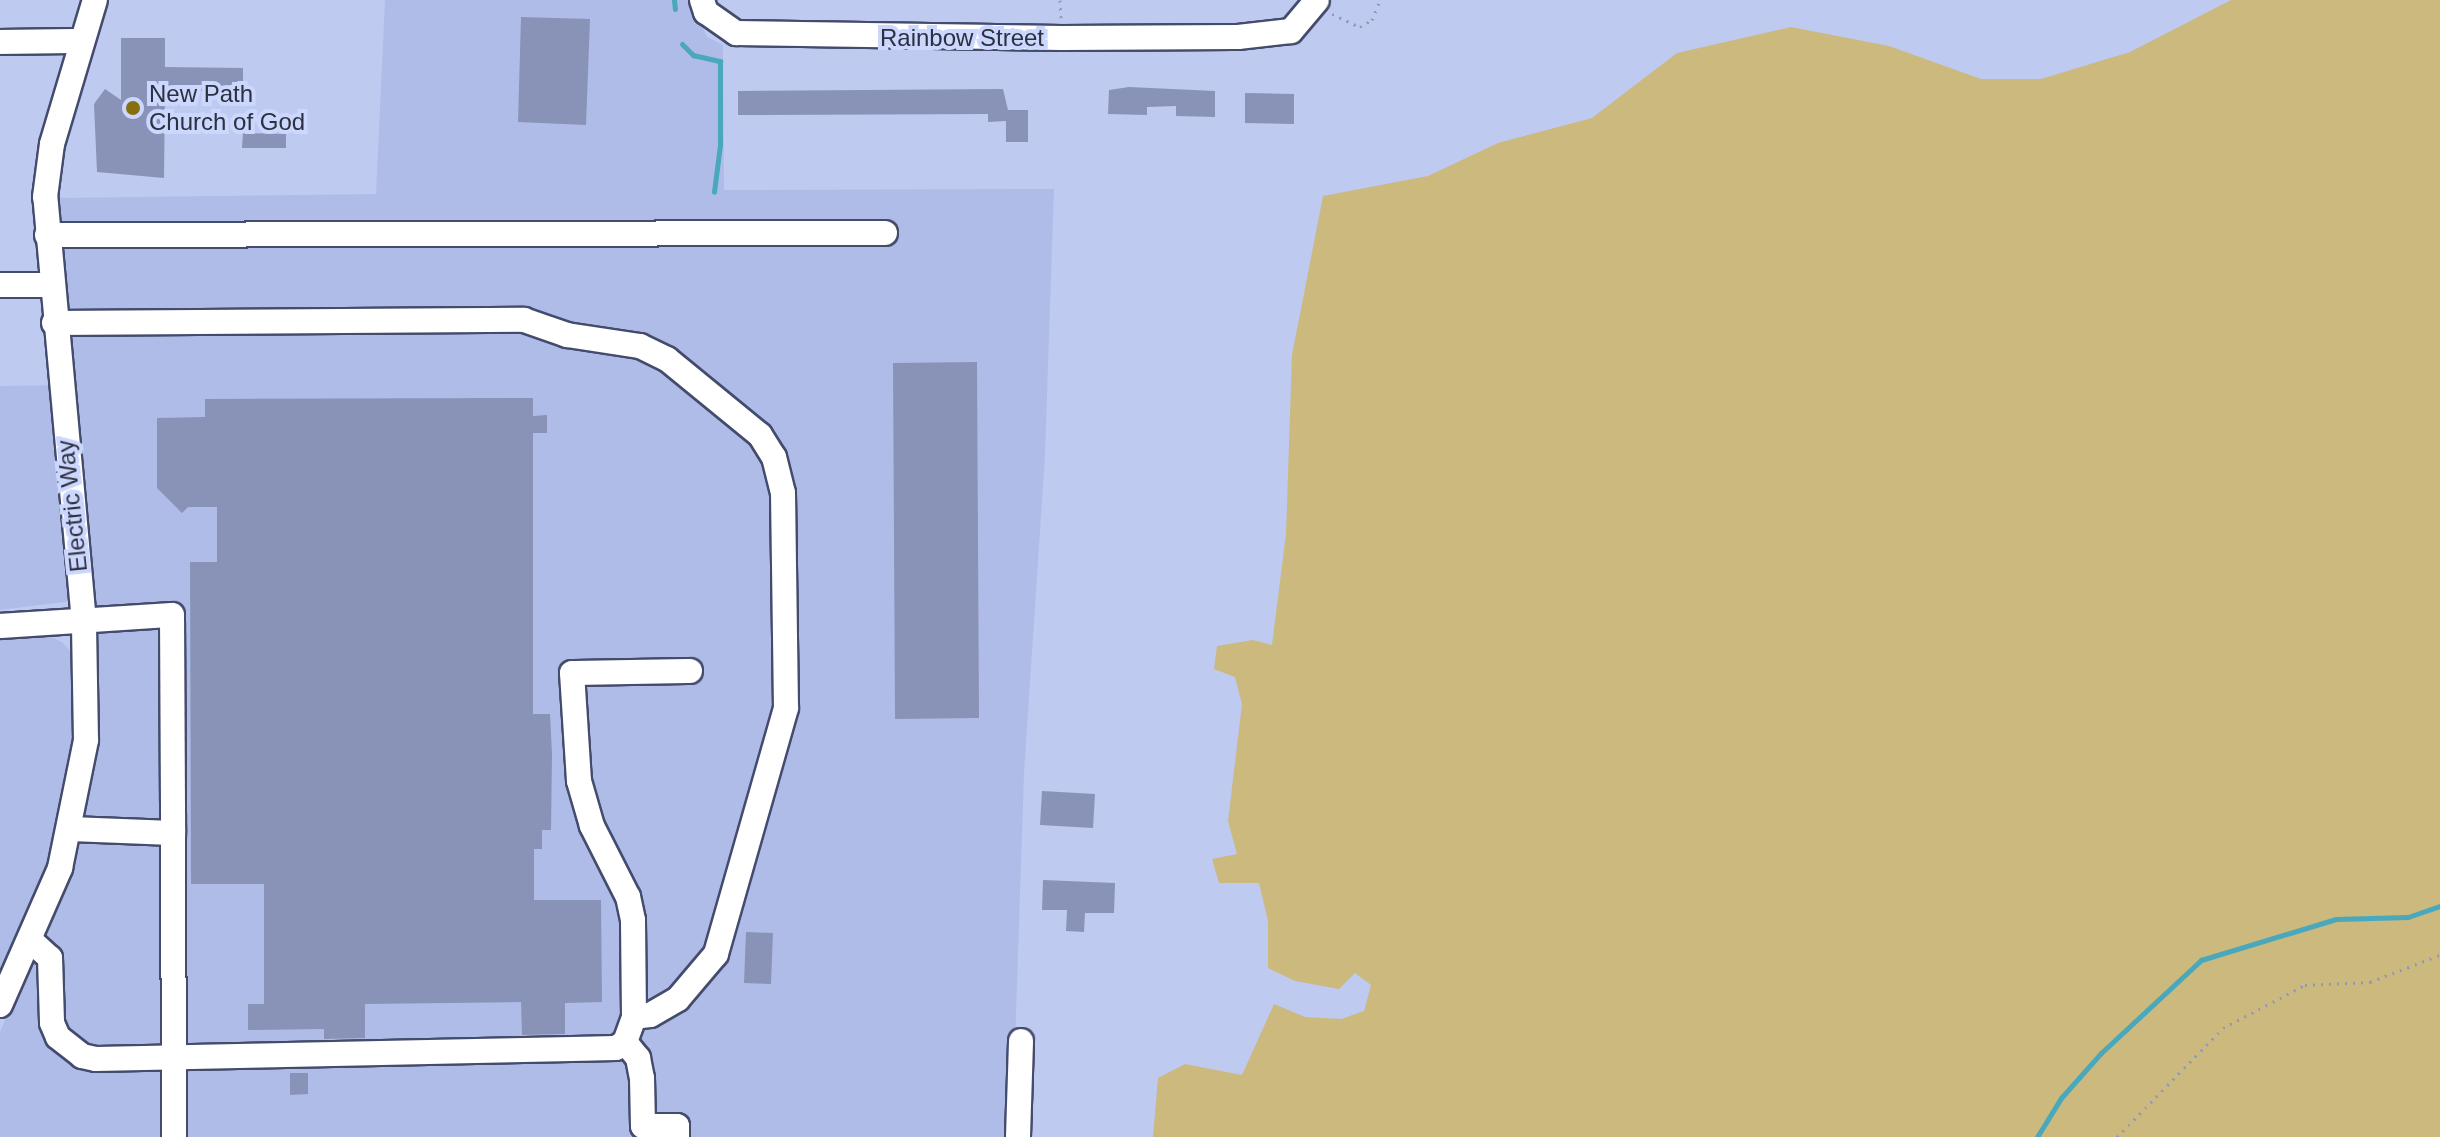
<!DOCTYPE html>
<html>
<head>
<meta charset="utf-8">
<style>
	body { margin:0 }
	#map { position:relative; width:2440px; height:1137px; overflow:hidden; background:#bfcaf1; font-family:Arial,sans-serif }
	div>[style] { position:absolute }
	[style*='--x'] { left:calc(var(--x)*1px); top:calc(var(--y)*1px); width:calc(var(--w)*1px); rotate:calc(var(--a)*1deg) }
	.built>* { inset:0; background:#b0bce8 }
	.green>* { inset:0; background:#cbb97d }
	.stream>* { height:5px; margin:-2.5px; padding:0 2.5px; transform-origin:2.5px; border-radius:2.5px; background:#49a8bc }
	.building>* { inset:0; background:#8993b7 }
	.path>* { height:3px; margin-top:-1.5px; transform-origin:0; background:repeating-linear-gradient(90deg,#9199b9 0 2px,transparent 0 8px) }
	.roads { filter:drop-shadow(2px 0 #444c6d) drop-shadow(-2px 0 #444c6d) drop-shadow(0 2px #444c6d) drop-shadow(0 -2px #444c6d) }
	.minor>* { height:24px; margin:-12px; padding:0 12px; transform-origin:12px; border-radius:12px; background:#fff }
	.dots>* { width:22px; height:22px; translate:-50% -50%; box-sizing:border-box; border:4px solid #ccd7fe; border-radius:50% }
	span { translate:-50% -50%; white-space:nowrap; text-align:center; line-height:1.15; -webkit-text-stroke:8px #ccd7fe; paint-order:stroke }
	.street-label { font-size:24px; color:#2c303f }
	.poi-label { font-size:24px; color:#2c303f }
	.left { translate:0 -50%; text-align:left }
</style>
</head>
<body>
<div id="map">
	<div class="built">
		<i style="clip-path:polygon(385px 0,691px 0,707px 37px,723px 45px,724px 190px,1054px 189px,1045px 455px,1024px 774px,1012px 1137px,0 1137px,0 1032px,73px 861px,100px 717px,96px 598px,0 610px,0 386px,71px 385px,56px 198px,376px 194px)"></i>
		<i style="clip-path:polygon(42px 633px,62px 642px,74px 656px,75px 739px,50px 864px,0 981px,0 635px)"></i>
	</div>
	<div class="green">
		<i style="clip-path:polygon(2231px 0,2440px 0,2440px 1137px,1153px 1137px,1158px 1078px,1185px 1064px,1242px 1075px,1274px 1004px,1305px 1017px,1341px 1019px,1364px 1011px,1371px 985px,1355px 973px,1339px 989px,1295px 981px,1268px 968px,1268px 921px,1259px 883px,1219px 883px,1212px 859px,1237px 854px,1228px 821px,1242px 704px,1235px 677px,1214px 669px,1217px 646px,1253px 640px,1272px 645px,1286px 534px,1292px 355px,1323px 196px,1428px 176px,1498px 143px,1592px 118px,1677px 53px,1791px 27px,1889px 46px,1981px 79px,2041px 79px,2130px 52px)"></i>
	</div>
	<div class="stream">
		<i style="--x:674;--y:0;--w:9;--a:84"></i>
		<i style="--x:682;--y:44;--w:16;--a:45"></i>
		<i style="--x:693;--y:55;--w:28;--a:13"></i>
		<i style="--x:720;--y:61;--w:84;--a:90"></i>
		<i style="--x:720;--y:145;--w:47;--a:97.3"></i>
		<i style="--x:2037;--y:1137;--w:46;--a:-58.4"></i>
		<i style="--x:2061;--y:1098;--w:60;--a:-48.4"></i>
		<i style="--x:2101;--y:1053;--w:137;--a:-42.9"></i>
		<i style="--x:2201;--y:960;--w:141;--a:-16.9"></i>
		<i style="--x:2336;--y:919;--w:72;--a:-1.6"></i>
		<i style="--x:2408;--y:917;--w:34;--a:-19"></i>
	</div>
	<div class="building">
		<i style="clip-path:polygon(521px 17px,590px 19px,586px 125px,518px 122px)"></i>
		<i style="clip-path:polygon(121px 38px,165px 38px,165px 67px,243px 68px,243px 92px,165px 90px,164px 178px,97px 172px,94px 104px,105px 89px,121px 100px)"></i>
		<i style="clip-path:polygon(1129px 87px,1215px 91px,1215px 117px,1176px 116px,1176px 106px,1147px 107px,1147px 115px,1108px 114px,1109px 90px)"></i>
		<i style="clip-path:polygon(1003px 89px,1008px 110px,1028px 110px,1028px 142px,1006px 142px,1006px 121px,988px 122px,988px 114px,738px 115px,738px 91px)"></i>
		<i style="clip-path:polygon(1245px 93px,1294px 94px,1294px 124px,1245px 123px)"></i>
		<i style="clip-path:polygon(243px 133px,286px 134px,286px 148px,242px 148px)"></i>
		<i style="clip-path:polygon(977px 362px,979px 718px,895px 719px,893px 363px)"></i>
		<i style="clip-path:polygon(533px 398px,533px 416px,547px 415px,547px 433px,533px 433px,533px 714px,550px 714px,552px 754px,551px 830px,542px 830px,542px 849px,534px 849px,534px 900px,601px 900px,602px 1002px,565px 1003px,565px 1034px,522px 1035px,521px 1002px,365px 1004px,365px 1038px,324px 1039px,324px 1029px,248px 1030px,248px 1004px,264px 1004px,264px 884px,191px 884px,190px 562px,217px 562px,217px 507px,188px 507px,182px 513px,157px 488px,157px 418px,205px 417px,205px 399px)"></i>
		<i style="clip-path:polygon(1042px 791px,1095px 794px,1093px 828px,1040px 825px)"></i>
		<i style="clip-path:polygon(1043px 880px,1115px 883px,1114px 913px,1085px 913px,1084px 932px,1066px 931px,1067px 910px,1042px 910px)"></i>
		<i style="clip-path:polygon(746px 932px,773px 933px,771px 984px,744px 983px)"></i>
		<i style="clip-path:polygon(290px 1073px,308px 1073px,308px 1094px,290px 1095px)"></i>
	</div>
	<div class="path">
		<i style="--x:1060;--y:0;--w:18;--a:87"></i>
		<i style="--x:1332;--y:14;--w:31;--a:25"></i>
		<i style="--x:1360;--y:27;--w:14;--a:-30"></i>
		<i style="--x:1372;--y:20;--w:22;--a:-68"></i>
		<i style="--x:2117;--y:1137;--w:152;--a:-45.8"></i>
		<i style="--x:2223;--y:1028;--w:93;--a:-27.7"></i>
		<i style="--x:2305;--y:985;--w:65;--a:-2.6"></i>
		<i style="--x:2370;--y:982;--w:75;--a:-21.1"></i>
	</div>
	<div class="roads">
		<div class="minor">
			<i style="--x:702;--y:0;--w:13;--a:72"></i>
			<i style="--x:706;--y:12;--w:37;--a:35"></i>
			<i style="--x:736;--y:33;--w:326;--a:0.9"></i>
			<i style="--x:1062;--y:38;--w:176;--a:-0.3"></i>
			<i style="--x:1238;--y:37;--w:53;--a:-6.5"></i>
			<i style="--x:1291;--y:31;--w:40;--a:-50"></i>
			<i style="--x:0;--y:42;--w:81;--a:-0.7"></i>
			<i style="--x:47;--y:235;--w:838;--a:-0.14"></i>
			<i style="--x:0;--y:285;--w:50;--a:0"></i>
			<i style="--x:54;--y:323;--w:470;--a:-0.4"></i>
			<i style="--x:524;--y:320;--w:46;--a:19.2"></i>
			<i style="--x:567;--y:335;--w:74;--a:8.6"></i>
			<i style="--x:640;--y:346;--w:30;--a:26"></i>
			<i style="--x:667;--y:359;--w:120;--a:39.3"></i>
			<i style="--x:760;--y:435;--w:26;--a:58"></i>
			<i style="--x:774;--y:457;--w:37;--a:76"></i>
			<i style="--x:783;--y:493;--w:215;--a:89.2"></i>
			<i style="--x:786;--y:708;--w:256;--a:105.9"></i>
			<i style="--x:716;--y:954;--w:59;--a:130.2"></i>
			<i style="--x:678;--y:999;--w:32;--a:150"></i>
			<i style="--x:650;--y:1015;--w:16;--a:173"></i>
			<i style="--x:0;--y:626;--w:172;--a:-3.7"></i>
			<i style="--x:172;--y:615;--w:218;--a:89.7"></i>
			<i style="--x:173;--y:833;--w:103;--a:-177.8"></i>
			<i style="--x:173;--y:833;--w:304;--a:89.8"></i>
			<i style="--x:30;--y:940;--w:27;--a:42"></i>
			<i style="--x:50;--y:958;--w:65;--a:88.2"></i>
			<i style="--x:52;--y:1023;--w:15;--a:67"></i>
			<i style="--x:58;--y:1037;--w:31;--a:38"></i>
			<i style="--x:82;--y:1056;--w:14;--a:12"></i>
			<i style="--x:96;--y:1059;--w:520;--a:-1.21"></i>
			<i style="--x:616;--y:1048;--w:11;--a:-34"></i>
			<i style="--x:625;--y:1042;--w:27;--a:-70"></i>
			<i style="--x:634;--y:1017;--w:97;--a:-90.6"></i>
			<i style="--x:633;--y:920;--w:24;--a:-102"></i>
			<i style="--x:628;--y:897;--w:80;--a:-116.9"></i>
			<i style="--x:592;--y:826;--w:47;--a:-106.1"></i>
			<i style="--x:579;--y:781;--w:108;--a:-93.7"></i>
			<i style="--x:572;--y:673;--w:118;--a:-1"></i>
			<i style="--x:0;--y:1005;--w:150;--a:-66.3"></i>
			<i style="--x:60;--y:868;--w:131;--a:-78.5"></i>
			<i style="--x:86;--y:740;--w:118;--a:-91"></i>
			<i style="--x:84;--y:622;--w:427;--a:-95.2"></i>
			<i style="--x:45;--y:197;--w:53;--a:-82.5"></i>
			<i style="--x:52;--y:144;--w:150;--a:-73.4"></i>
			<i style="--x:625;--y:1042;--w:21;--a:51"></i>
			<i style="--x:638;--y:1058;--w:20;--a:79"></i>
			<i style="--x:642;--y:1078;--w:48;--a:88.8"></i>
			<i style="--x:643;--y:1126;--w:34;--a:0"></i>
			<i style="--x:677;--y:1126;--w:11;--a:90"></i>
			<i style="--x:1018;--y:1137;--w:96;--a:-88.2"></i>
		</div>
	</div>
	<div class="dots">
		<i style="left:133px;top:108px;background:#876f0f"></i>
	</div>
	<div class="street-label">
		<span style="left:962px;top:38px">Rainbow Street</span>
		<span style="left:72px;top:506px;rotate:-96deg">Electric Way</span>
	</div>
	<div class="poi-label">
		<span class="left" style="left:149px;top:108px">New Path<br>Church of God</span>
	</div>
</div>
</body>
</html>
